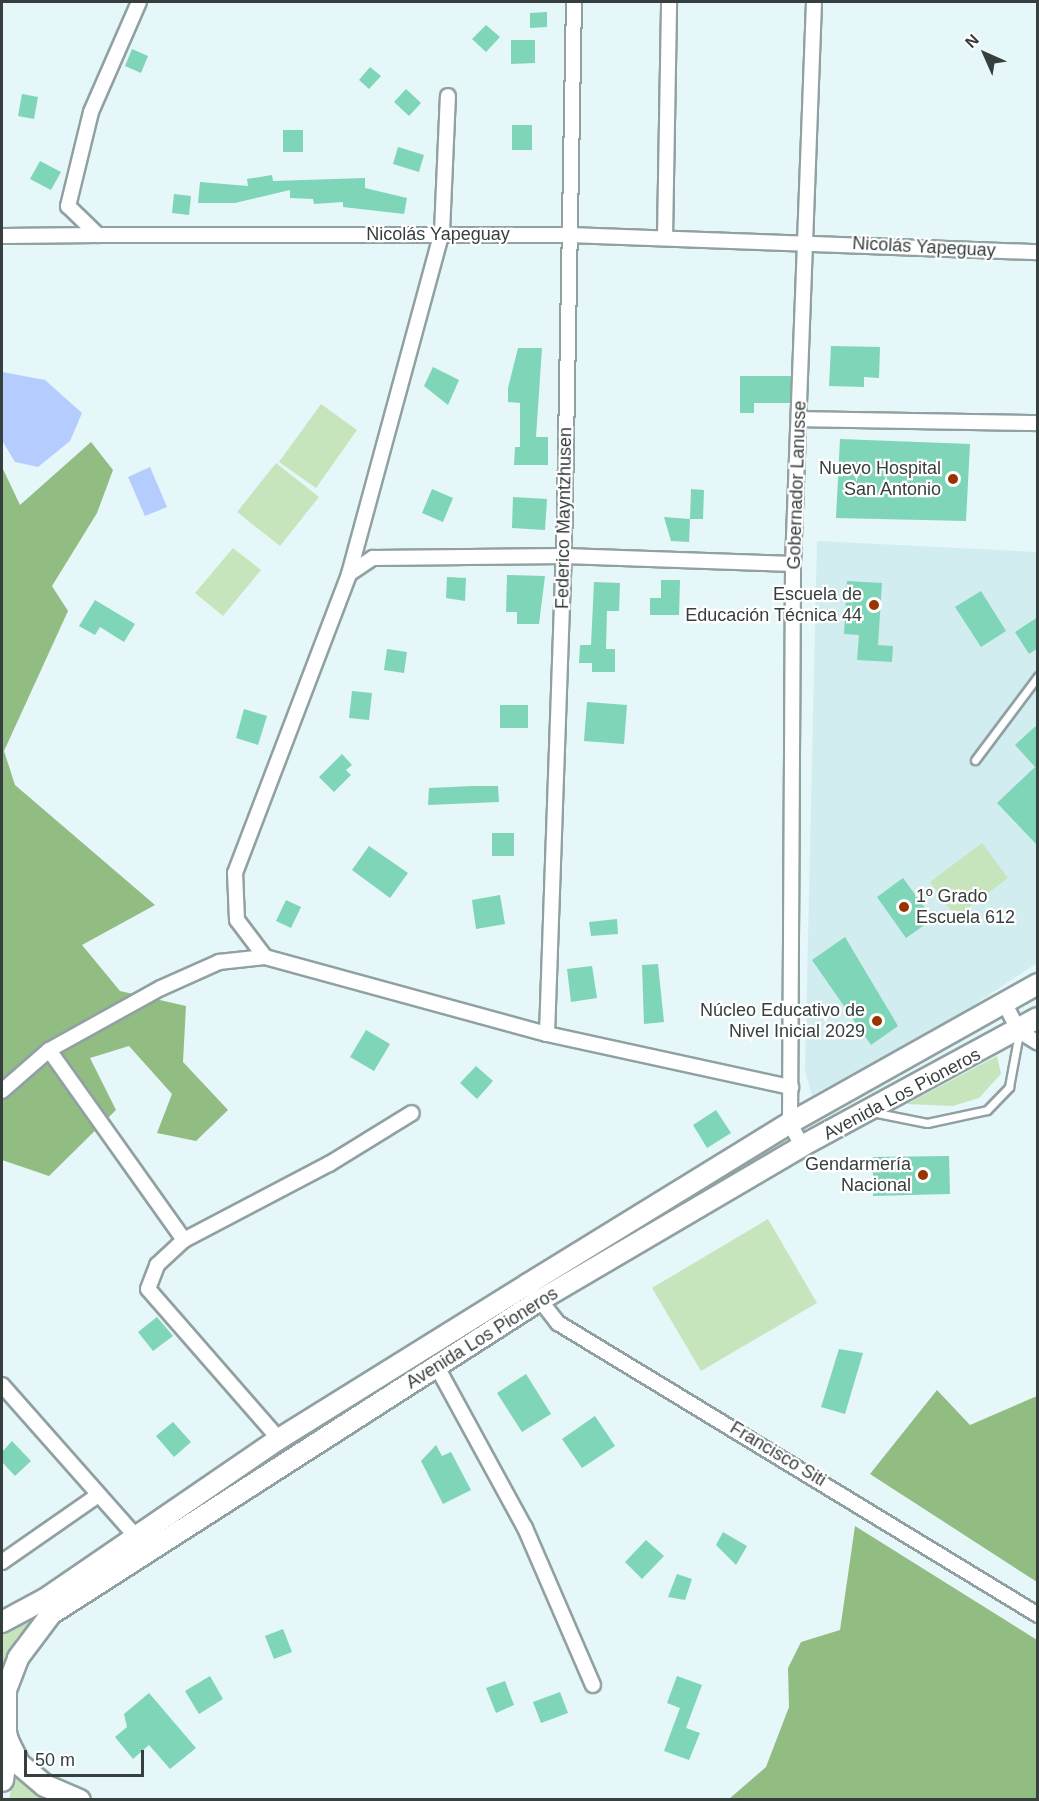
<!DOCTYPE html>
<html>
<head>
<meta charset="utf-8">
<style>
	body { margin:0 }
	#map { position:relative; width:1039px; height:1801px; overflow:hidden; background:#e5f7f9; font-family:Arial,sans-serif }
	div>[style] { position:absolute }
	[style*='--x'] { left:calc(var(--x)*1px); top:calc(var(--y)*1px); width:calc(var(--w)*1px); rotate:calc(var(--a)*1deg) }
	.built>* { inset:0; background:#d1edef }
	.green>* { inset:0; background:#c7e5bc }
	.forest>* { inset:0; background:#92bd82 }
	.water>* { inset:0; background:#b5ccff }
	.building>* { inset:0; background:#7fd5b7 }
	.roads { filter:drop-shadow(2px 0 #91a1a3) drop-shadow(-2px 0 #91a1a3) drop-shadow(0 2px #91a1a3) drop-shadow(0 -2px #91a1a3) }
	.lane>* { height:7px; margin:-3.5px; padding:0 3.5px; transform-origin:3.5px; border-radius:3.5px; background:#fff }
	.street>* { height:14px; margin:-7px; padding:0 7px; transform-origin:7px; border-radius:7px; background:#fff }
	.secondary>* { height:20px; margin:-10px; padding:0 10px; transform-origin:10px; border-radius:10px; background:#fff }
	.primary>* { height:21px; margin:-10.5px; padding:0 10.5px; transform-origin:10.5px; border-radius:10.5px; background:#fff }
	.dots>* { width:16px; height:16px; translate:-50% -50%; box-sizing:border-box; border:3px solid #fff; border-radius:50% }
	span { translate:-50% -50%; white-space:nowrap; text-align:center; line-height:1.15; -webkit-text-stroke:4.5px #fff; paint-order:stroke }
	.street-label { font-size:18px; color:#373e3e }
	.poi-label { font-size:18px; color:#373e3e }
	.right { translate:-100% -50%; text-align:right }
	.left { translate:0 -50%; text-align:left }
	.frame { position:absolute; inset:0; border:3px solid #373e3e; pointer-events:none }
	.north { position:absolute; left:955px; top:24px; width:60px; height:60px; -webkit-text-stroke:4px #fff; paint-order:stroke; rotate:315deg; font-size:16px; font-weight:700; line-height:24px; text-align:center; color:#373e3e }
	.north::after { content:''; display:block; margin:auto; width:21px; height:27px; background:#373e3e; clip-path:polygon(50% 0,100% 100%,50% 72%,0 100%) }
	.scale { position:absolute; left:24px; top:1750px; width:120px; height:27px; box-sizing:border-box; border:3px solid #373e3e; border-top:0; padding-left:8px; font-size:18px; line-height:21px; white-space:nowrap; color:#373e3e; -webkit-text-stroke:4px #fff; paint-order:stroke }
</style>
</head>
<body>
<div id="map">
	<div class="built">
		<i style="clip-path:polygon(817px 541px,1037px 552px,1037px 963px,945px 1024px,812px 1095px,805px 1071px)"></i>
	</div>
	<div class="green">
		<i style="clip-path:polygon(321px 404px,357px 430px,316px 488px,279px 462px)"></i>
		<i style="clip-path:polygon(276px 463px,319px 497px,280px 546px,237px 512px)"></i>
		<i style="clip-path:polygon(233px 548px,261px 570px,223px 616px,195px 593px)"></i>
		<i style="clip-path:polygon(982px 843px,1008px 878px,956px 917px,930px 882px)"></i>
		<i style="clip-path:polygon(997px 1056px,1001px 1074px,979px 1098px,953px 1106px,907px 1104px)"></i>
		<i style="clip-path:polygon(768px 1219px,817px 1303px,701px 1371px,652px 1288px)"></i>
		<i style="clip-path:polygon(48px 1607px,17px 1637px,2px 1665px,2px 1630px)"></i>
		<i style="clip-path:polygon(14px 1773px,59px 1800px,9px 1800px)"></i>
	</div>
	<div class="forest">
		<i style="clip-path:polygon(91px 442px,113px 470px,97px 513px,52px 586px,68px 611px,4px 751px,15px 785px,155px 905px,82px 945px,120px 991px,186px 1006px,183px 1062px,228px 1110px,196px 1141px,157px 1133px,172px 1094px,129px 1046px,90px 1058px,116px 1110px,49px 1176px,2px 1160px,2px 467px,20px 505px)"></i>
		<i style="clip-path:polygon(937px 1390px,970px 1425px,1037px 1396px,1037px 1582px,870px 1474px)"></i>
		<i style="clip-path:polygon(855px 1526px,1037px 1640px,1037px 1799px,729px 1799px,766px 1767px,789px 1707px,788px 1668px,801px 1642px,840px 1630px)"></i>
	</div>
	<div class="water">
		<i style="clip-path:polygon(2px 372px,45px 380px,82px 413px,70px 441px,38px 467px,15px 462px,3px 442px)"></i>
		<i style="clip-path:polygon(150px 467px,167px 507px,145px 516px,128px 477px)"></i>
	</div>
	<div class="building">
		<i style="clip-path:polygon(547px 12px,547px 27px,530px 28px,530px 13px)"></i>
		<i style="clip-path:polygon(486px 25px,500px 37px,486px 52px,472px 39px)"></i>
		<i style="clip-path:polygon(511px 40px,535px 40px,535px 63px,511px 64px)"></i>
		<i style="clip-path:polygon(132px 49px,148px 56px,141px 73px,125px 66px)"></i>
		<i style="clip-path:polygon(370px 67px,381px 76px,369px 89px,359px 80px)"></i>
		<i style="clip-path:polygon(406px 89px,421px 103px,409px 116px,394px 102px)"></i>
		<i style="clip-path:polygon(22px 94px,38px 97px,34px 119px,18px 116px)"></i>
		<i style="clip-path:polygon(512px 125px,532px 125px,532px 150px,512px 150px)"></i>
		<i style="clip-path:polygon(283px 130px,303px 130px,303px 152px,283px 152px)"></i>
		<i style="clip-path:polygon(398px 147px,424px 155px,419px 172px,393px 164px)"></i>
		<i style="clip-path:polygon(40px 161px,61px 172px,51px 190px,30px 179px)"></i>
		<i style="clip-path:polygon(272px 175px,273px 181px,365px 178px,365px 188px,407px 198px,404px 214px,343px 207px,343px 202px,314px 204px,313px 199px,290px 198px,290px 190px,235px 203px,198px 203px,200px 182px,248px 186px,247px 179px)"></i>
		<i style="clip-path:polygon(174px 194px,191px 196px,189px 215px,172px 213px)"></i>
		<i style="clip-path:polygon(831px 346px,880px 347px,879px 378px,864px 377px,864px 387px,829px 386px)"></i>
		<i style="clip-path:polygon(518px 348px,542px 348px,536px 437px,548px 437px,548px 465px,514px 465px,515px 447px,520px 447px,520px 403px,508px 402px,508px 388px)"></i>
		<i style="clip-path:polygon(433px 367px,459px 380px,448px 405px,424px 386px)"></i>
		<i style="clip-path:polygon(740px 376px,791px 376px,790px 403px,754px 403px,754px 413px,740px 413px)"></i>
		<i style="clip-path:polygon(840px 439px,970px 444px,966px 521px,836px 518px)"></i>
		<i style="clip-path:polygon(432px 489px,453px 498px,443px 522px,422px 513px)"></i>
		<i style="clip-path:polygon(691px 489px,704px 490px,703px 519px,690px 519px)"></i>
		<i style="clip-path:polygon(513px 497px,547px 499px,545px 530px,512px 528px)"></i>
		<i style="clip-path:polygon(664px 517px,690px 519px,689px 542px,671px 541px)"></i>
		<i style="clip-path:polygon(507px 575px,545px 576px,539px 624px,517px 624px,517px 612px,506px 612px)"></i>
		<i style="clip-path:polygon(447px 577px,466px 578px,465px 601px,446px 598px)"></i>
		<i style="clip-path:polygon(661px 580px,680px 580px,679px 615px,650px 615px,650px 598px,661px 598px)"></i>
		<i style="clip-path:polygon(847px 581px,882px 583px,878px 645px,893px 646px,892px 662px,857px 660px,859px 635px,844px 634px)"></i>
		<i style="clip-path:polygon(594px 582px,620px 583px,619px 611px,607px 611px,606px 649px,615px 649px,615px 672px,592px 672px,592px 663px,579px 663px,580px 645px,591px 645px)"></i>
		<i style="clip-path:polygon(981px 591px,1006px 631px,981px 647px,955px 607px)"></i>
		<i style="clip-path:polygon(95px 600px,135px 624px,124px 642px,100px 627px,95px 635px,79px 626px)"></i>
		<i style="clip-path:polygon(1038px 617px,1038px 648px,1029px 654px,1015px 632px)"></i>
		<i style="clip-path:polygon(387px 649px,407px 652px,404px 673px,384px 670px)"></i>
		<i style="clip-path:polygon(352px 691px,372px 693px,369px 720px,349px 718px)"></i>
		<i style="clip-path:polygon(587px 702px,627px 705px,624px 744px,584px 741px)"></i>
		<i style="clip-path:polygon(500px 705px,528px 705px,528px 728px,500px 728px)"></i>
		<i style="clip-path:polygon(244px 709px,267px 716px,258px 745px,236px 738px)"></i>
		<i style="clip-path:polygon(1038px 724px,1038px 846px,997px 803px,1035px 767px,1015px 745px)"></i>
		<i style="clip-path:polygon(342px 754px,352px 765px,346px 770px,351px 775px,334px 792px,319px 777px)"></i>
		<i style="clip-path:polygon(473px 786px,498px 786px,499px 802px,428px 805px,429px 788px)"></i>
		<i style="clip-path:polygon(492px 833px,514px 833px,514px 856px,492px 856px)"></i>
		<i style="clip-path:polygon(369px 846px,408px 873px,390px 898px,352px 870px)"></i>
		<i style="clip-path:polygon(903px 878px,933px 919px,906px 938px,877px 897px)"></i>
		<i style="clip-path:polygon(500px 895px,505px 924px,476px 929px,472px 900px)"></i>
		<i style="clip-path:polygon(286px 900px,301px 907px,291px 928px,276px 921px)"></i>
		<i style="clip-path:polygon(617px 919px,618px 934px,591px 936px,589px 922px)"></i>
		<i style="clip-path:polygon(845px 937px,898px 1026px,871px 1045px,812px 960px)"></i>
		<i style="clip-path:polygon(658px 964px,664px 1022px,644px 1024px,642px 965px)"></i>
		<i style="clip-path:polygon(592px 966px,597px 998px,571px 1002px,567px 969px)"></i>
		<i style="clip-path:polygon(366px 1030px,390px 1044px,374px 1071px,350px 1057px)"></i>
		<i style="clip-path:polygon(476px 1066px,493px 1081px,477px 1099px,460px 1083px)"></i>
		<i style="clip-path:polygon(716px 1110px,731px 1133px,707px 1148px,693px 1125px)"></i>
		<i style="clip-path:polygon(949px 1156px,950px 1194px,873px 1196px,873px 1157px)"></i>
		<i style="clip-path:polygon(157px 1317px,173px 1336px,153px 1351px,138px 1332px)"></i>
		<i style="clip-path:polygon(839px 1349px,863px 1353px,845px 1414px,821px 1407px)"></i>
		<i style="clip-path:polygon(526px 1374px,551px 1414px,522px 1432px,497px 1393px)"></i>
		<i style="clip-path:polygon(595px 1416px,615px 1446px,582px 1468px,562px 1439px)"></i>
		<i style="clip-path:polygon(173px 1422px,191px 1442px,174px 1457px,156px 1436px)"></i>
		<i style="clip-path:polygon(12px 1441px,31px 1461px,15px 1476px,2px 1462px,2px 1452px)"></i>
		<i style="clip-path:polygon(436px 1445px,442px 1456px,451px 1452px,471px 1490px,443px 1504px,421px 1461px)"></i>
		<i style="clip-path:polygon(723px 1532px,747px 1546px,736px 1565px,716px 1545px)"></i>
		<i style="clip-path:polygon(646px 1540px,664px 1556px,642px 1579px,625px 1562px)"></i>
		<i style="clip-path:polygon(677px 1574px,692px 1579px,685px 1600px,668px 1597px)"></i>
		<i style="clip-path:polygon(283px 1629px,292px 1652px,274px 1659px,265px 1636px)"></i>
		<i style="clip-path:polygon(210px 1676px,223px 1699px,199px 1714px,185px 1691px)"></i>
		<i style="clip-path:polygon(677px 1676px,702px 1685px,686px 1728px,700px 1733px,689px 1760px,664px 1751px,680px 1708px,667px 1703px)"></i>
		<i style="clip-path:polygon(505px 1681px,514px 1705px,496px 1713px,486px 1688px)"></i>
		<i style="clip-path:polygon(560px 1692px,568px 1713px,541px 1723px,533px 1702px)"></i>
		<i style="clip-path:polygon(149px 1693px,196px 1748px,170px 1769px,149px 1745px,133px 1759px,115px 1737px,127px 1727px,124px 1714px)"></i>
	</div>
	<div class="roads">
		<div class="lane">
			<i style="--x:975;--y:760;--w:105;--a:-53.1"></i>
			<i style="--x:872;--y:1112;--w:56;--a:11.3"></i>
			<i style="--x:927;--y:1123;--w:61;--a:-12.2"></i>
			<i style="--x:987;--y:1110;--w:32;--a:-46"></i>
			<i style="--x:1009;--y:1087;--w:55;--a:-79.5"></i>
		</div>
		<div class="street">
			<i style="--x:139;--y:2;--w:120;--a:113.6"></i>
			<i style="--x:91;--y:112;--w:97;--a:103.7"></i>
			<i style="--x:68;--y:206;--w:42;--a:44"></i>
			<i style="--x:98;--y:235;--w:471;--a:0"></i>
			<i style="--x:569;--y:235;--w:469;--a:2.1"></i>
			<i style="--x:2;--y:236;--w:96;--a:-0.6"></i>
			<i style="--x:665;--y:237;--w:235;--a:-89"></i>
			<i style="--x:800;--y:419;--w:238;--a:1"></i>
			<i style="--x:349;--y:574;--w:354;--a:-74.8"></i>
			<i style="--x:442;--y:232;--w:136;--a:-87.5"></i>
			<i style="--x:265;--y:957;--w:46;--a:-127.1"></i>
			<i style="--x:237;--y:920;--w:47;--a:-92.4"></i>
			<i style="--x:235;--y:873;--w:320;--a:-69.1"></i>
			<i style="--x:349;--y:574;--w:29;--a:-34"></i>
			<i style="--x:373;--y:558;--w:191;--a:-0.6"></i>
			<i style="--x:564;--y:556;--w:229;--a:2"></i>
			<i style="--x:1005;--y:1004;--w:30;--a:63"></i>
			<i style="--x:1019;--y:1031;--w:22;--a:32"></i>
			<i style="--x:547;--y:1034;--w:478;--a:-88"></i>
			<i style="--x:564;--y:556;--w:554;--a:-88.97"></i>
			<i style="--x:49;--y:1050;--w:233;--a:54.6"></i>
			<i style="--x:2;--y:1091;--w:62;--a:-41.1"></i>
			<i style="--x:49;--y:1050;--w:128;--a:-29"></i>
			<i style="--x:161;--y:988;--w:64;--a:-24.1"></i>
			<i style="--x:219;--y:962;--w:46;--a:-6.2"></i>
			<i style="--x:265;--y:957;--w:292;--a:15.3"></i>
			<i style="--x:547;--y:1034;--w:250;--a:12.3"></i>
			<i style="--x:802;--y:1146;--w:26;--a:-118"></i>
			<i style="--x:790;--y:1123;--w:559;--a:-89.69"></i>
			<i style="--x:793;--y:564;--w:562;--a:-87.86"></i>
			<i style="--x:536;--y:1295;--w:36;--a:52"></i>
			<i style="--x:558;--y:1323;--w:562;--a:31.31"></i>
			<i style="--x:436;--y:1365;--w:186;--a:61.4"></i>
			<i style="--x:525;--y:1528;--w:171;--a:66.6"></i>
			<i style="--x:2;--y:1385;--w:211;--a:48.5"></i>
			<i style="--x:279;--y:1439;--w:199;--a:-131.1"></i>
			<i style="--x:148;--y:1289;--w:26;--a:-69"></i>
			<i style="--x:157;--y:1265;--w:37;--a:-43"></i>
			<i style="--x:184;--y:1240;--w:164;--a:-27.7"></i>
			<i style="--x:329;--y:1164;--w:97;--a:-31.6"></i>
			<i style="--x:2;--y:1562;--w:116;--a:-34.8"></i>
		</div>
		<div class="secondary">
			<i style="--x:2;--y:1622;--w:49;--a:-28.1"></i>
			<i style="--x:45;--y:1599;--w:283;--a:-34.4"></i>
			<i style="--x:279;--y:1439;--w:293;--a:-31.9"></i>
			<i style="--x:528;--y:1284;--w:308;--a:-31.6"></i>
			<i style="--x:790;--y:1123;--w:284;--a:-29.3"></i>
			<i style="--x:6;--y:1730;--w:40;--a:-90"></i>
			<i style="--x:6;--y:1690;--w:34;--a:-69"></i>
			<i style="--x:18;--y:1658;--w:55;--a:-53.1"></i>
			<i style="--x:51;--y:1614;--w:581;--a:-32.71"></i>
			<i style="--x:540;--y:1300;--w:304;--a:-30.4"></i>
			<i style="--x:802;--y:1146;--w:268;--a:-28.5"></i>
		</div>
		<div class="primary">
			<i style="--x:2;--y:1720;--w:21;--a:76"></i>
			<i style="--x:7;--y:1740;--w:40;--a:97.1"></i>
			<i style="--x:7;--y:1740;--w:25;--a:64"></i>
			<i style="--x:18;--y:1763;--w:34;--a:40"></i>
			<i style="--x:44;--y:1785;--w:38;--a:23"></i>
		</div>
	</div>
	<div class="dots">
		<i style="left:953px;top:479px;background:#993400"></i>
		<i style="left:874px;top:605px;background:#993400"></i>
		<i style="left:904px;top:907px;background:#993400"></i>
		<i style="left:877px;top:1021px;background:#993400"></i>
		<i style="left:923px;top:1175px;background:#993400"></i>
	</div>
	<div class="street-label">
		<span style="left:438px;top:234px">Nicolás Yapeguay</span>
		<span style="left:924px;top:247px;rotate:3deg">Nicolás Yapeguay</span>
		<span style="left:797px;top:485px;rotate:-88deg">Gobernador Lanusse</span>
		<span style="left:564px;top:518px;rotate:-89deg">Federico Mayntzhusen</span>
		<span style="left:902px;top:1094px;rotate:-28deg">Avenida Los Pioneros</span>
		<span style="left:482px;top:1338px;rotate:-32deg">Avenida Los Pioneros</span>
		<span style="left:778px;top:1454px;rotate:31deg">Francisco Siti</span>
	</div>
	<div class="poi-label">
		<span class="right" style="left:941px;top:479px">Nuevo Hospital<br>San Antonio</span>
		<span class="right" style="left:862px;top:605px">Escuela de<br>Educación Técnica 44</span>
		<span class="left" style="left:916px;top:907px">1º Grado<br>Escuela 612</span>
		<span class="right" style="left:865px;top:1021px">Núcleo Educativo de<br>Nivel Inicial 2029</span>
		<span class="right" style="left:911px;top:1175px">Gendarmería<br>Nacional</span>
	</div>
	<div class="frame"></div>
	<div class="north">N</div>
	<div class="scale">50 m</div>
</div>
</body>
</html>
